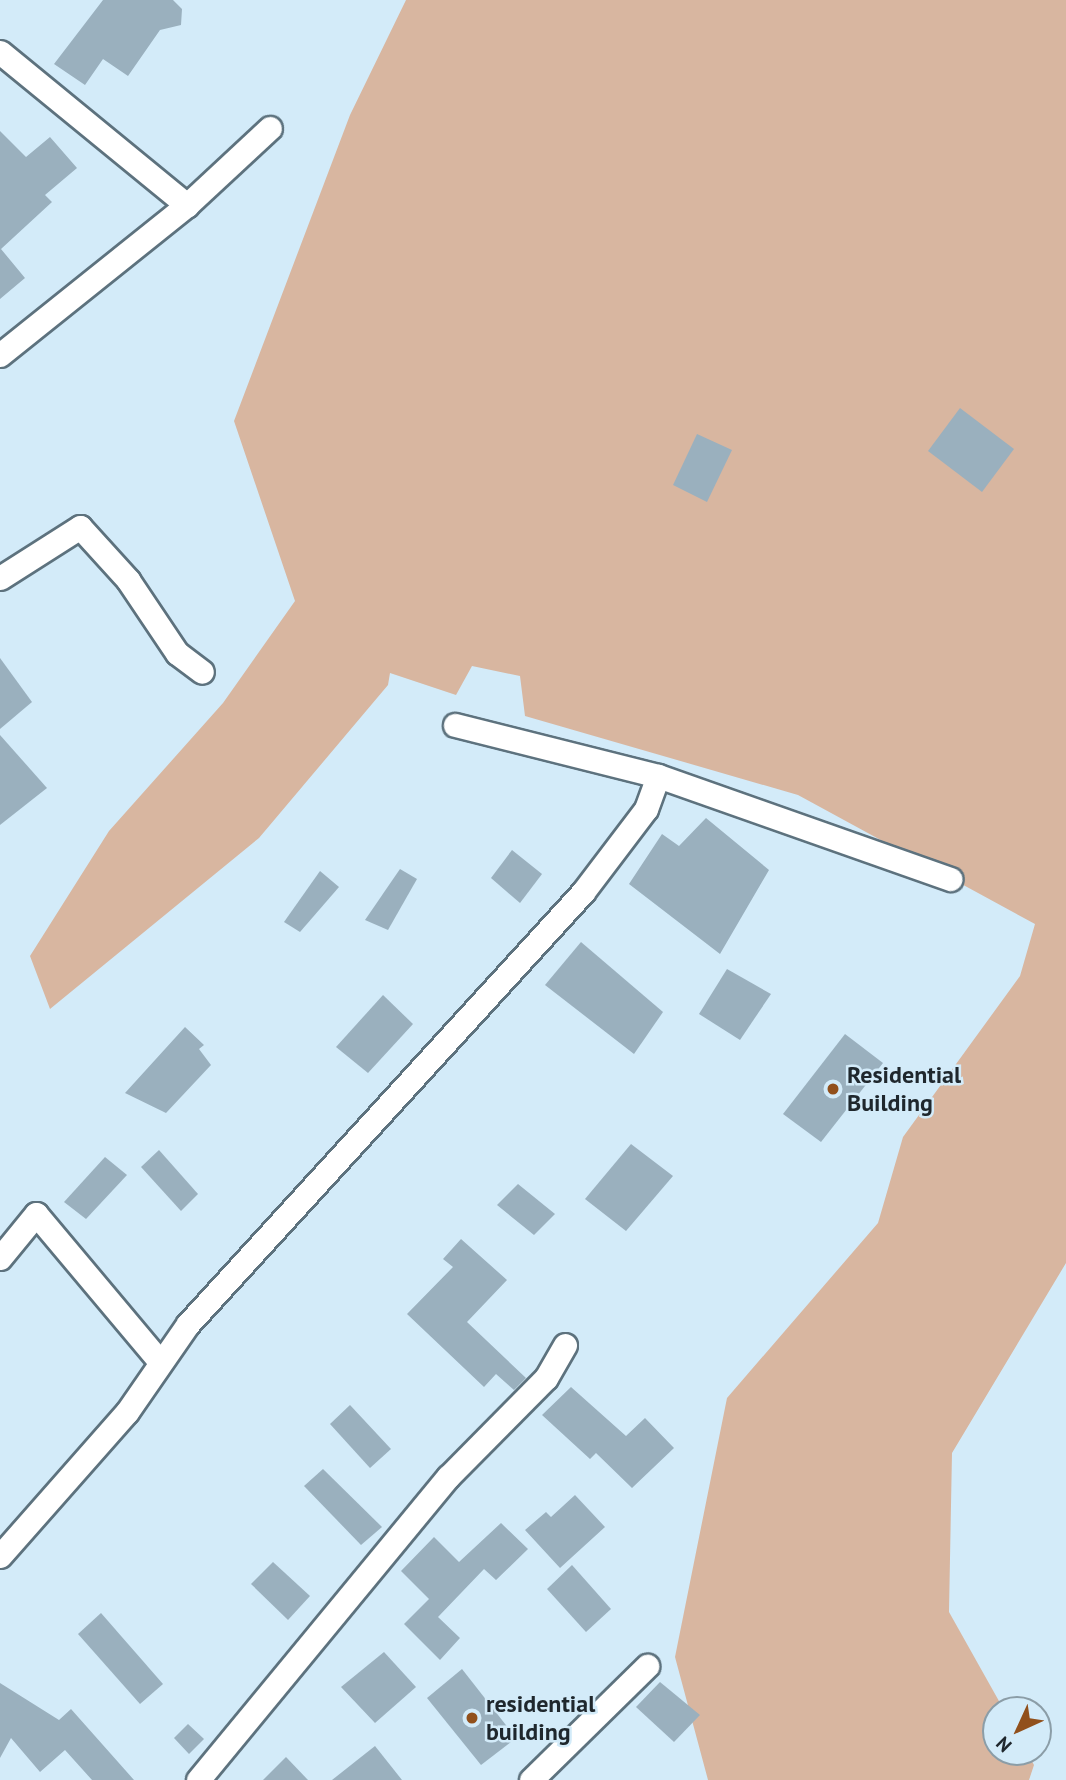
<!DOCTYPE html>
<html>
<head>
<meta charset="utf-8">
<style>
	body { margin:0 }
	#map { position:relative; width:1066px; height:1780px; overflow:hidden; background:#d3ebf9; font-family:"PT Sans",sans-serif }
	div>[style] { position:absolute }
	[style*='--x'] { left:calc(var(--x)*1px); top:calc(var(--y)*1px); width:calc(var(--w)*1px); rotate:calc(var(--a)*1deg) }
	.green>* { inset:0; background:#d8b6a0 }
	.building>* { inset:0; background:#9ab0be }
	.roads { filter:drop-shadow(2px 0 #5d727e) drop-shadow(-2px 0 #5d727e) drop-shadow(0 2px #5d727e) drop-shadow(0 -2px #5d727e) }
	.street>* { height:23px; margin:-11.5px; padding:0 11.5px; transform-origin:11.5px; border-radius:11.5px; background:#fff }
	.dots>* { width:19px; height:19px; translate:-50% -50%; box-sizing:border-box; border:4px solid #d3ebf9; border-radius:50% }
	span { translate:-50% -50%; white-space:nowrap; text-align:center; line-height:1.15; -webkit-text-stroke:5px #d3ebf9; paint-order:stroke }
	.poi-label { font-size:24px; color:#1f272d; font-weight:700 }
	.left { translate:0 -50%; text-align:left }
	.north { position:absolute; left:982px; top:1696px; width:70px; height:70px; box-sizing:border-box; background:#d3ebf9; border:2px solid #8b9da7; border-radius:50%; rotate:225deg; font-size:19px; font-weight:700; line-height:28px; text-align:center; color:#1f272d }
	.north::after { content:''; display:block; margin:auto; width:24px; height:32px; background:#91501c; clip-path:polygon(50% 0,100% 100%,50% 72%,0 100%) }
</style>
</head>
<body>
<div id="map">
	<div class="green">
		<i style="clip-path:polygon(406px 0,1066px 0,1066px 1263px,952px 1453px,949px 1612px,1004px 1710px,996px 1710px,996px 1752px,1027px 1752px,1034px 1765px,1029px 1780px,708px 1780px,675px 1657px,727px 1398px,878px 1223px,903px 1137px,1020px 976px,1035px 924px,798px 795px,525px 716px,520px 676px,472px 666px,456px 695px,390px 673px,388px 685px,259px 838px,50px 1009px,30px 956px,109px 831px,223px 703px,295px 601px,234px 421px,350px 115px)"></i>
	</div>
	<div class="building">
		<i style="clip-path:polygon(103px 0,173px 0,182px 9px,181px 25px,160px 30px,128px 76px,103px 59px,85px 85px,54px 64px)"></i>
		<i style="clip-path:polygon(0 131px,26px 157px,50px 137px,77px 168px,45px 195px,52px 202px,1px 249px,25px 278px,0 299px)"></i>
		<i style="clip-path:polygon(960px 408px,1014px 449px,982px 492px,928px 451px)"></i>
		<i style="clip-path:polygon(697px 434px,732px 450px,707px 502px,673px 485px)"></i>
		<i style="clip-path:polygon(0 658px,32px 702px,0 729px)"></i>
		<i style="clip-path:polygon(0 735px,47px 788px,0 825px)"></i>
		<i style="clip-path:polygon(706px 818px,769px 870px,720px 954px,629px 884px,662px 834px,679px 846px)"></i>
		<i style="clip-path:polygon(512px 850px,542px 874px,520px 903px,491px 878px)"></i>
		<i style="clip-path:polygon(400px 869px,417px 879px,388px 930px,365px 920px)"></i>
		<i style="clip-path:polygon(320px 871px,339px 887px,300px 932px,284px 922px)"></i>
		<i style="clip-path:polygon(581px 942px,663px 1012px,634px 1054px,545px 985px)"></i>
		<i style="clip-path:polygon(727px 969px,771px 994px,740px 1040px,699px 1014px)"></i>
		<i style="clip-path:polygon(383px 995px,413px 1024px,368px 1073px,336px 1047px)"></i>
		<i style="clip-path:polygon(185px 1027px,204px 1045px,199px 1049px,211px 1065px,166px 1113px,125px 1093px)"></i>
		<i style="clip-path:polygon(845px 1034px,883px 1063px,821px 1142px,783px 1114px)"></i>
		<i style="clip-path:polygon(631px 1144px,673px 1176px,626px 1231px,585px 1199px)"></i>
		<i style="clip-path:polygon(159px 1150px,198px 1194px,181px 1211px,141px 1167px)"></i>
		<i style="clip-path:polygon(105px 1157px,127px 1175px,86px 1219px,64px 1202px)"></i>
		<i style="clip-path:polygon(518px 1184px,555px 1214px,534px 1235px,497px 1205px)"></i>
		<i style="clip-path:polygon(461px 1239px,507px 1280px,467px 1322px,526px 1378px,514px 1390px,496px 1374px,484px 1387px,407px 1314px,453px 1267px,443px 1259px)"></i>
		<i style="clip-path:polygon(571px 1387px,626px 1436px,645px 1418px,674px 1448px,632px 1488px,596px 1453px,590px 1459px,542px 1415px)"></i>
		<i style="clip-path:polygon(350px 1405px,391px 1449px,370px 1468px,330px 1424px)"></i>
		<i style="clip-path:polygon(323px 1469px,382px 1527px,361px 1545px,304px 1486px)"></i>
		<i style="clip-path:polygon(575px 1495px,605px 1527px,560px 1568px,525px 1530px,546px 1512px,551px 1517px)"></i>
		<i style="clip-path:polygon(501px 1523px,528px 1549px,496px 1580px,484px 1569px,438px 1617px,460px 1638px,440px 1660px,404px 1624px,429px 1599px,401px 1571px,434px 1537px,459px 1562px)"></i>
		<i style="clip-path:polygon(273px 1562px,310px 1596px,288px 1620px,251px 1584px)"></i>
		<i style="clip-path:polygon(572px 1565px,611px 1609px,586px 1632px,547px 1589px)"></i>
		<i style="clip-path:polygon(101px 1613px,163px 1684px,140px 1704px,78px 1634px)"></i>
		<i style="clip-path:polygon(384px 1652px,416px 1687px,375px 1723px,341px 1687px)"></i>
		<i style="clip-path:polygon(462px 1669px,516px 1738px,481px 1765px,427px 1698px)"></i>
		<i style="clip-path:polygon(660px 1682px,700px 1715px,674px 1742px,636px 1707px)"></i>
		<i style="clip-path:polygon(0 1683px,59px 1720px,71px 1709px,134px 1780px,92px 1780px,65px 1750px,40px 1772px,11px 1738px,0 1758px)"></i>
		<i style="clip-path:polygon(188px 1724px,204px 1739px,189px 1754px,174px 1738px)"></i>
		<i style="clip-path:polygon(375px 1746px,402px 1780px,332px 1780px)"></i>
		<i style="clip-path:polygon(286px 1757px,308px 1780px,263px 1780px)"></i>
	</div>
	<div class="roads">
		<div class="street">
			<i style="--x:0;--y:52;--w:242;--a:39.3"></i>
			<i style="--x:187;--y:205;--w:240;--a:141.3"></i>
			<i style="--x:187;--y:205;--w:113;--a:-42.9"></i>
			<i style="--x:0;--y:578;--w:95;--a:-32.5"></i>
			<i style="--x:80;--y:527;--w:72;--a:47.8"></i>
			<i style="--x:128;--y:580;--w:88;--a:56.1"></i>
			<i style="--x:177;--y:653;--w:31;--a:37"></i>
			<i style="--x:455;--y:725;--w:209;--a:14.1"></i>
			<i style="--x:658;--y:776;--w:310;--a:19.4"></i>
			<i style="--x:0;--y:1258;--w:57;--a:-50.7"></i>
			<i style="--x:36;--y:1214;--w:193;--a:50"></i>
			<i style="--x:0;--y:1556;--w:192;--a:-48.6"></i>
			<i style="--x:127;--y:1412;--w:107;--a:-55.3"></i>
			<i style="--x:188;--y:1324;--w:585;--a:-47.56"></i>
			<i style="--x:583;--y:892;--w:104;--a:-52.8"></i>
			<i style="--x:646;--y:809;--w:35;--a:-70"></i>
			<i style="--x:198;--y:1780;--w:393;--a:-50.5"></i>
			<i style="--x:448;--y:1477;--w:139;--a:-45.3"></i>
			<i style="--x:546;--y:1378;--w:38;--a:-60"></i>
			<i style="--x:531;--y:1780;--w:163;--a:-44.5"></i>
		</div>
	</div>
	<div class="dots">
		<i style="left:833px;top:1089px;background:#91501c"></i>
		<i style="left:472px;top:1718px;background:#91501c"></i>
	</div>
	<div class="poi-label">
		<span class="left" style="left:847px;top:1089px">Residential<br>Building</span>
		<span class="left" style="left:486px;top:1718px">residential<br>building</span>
	</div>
	<div class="north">N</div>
</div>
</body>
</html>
